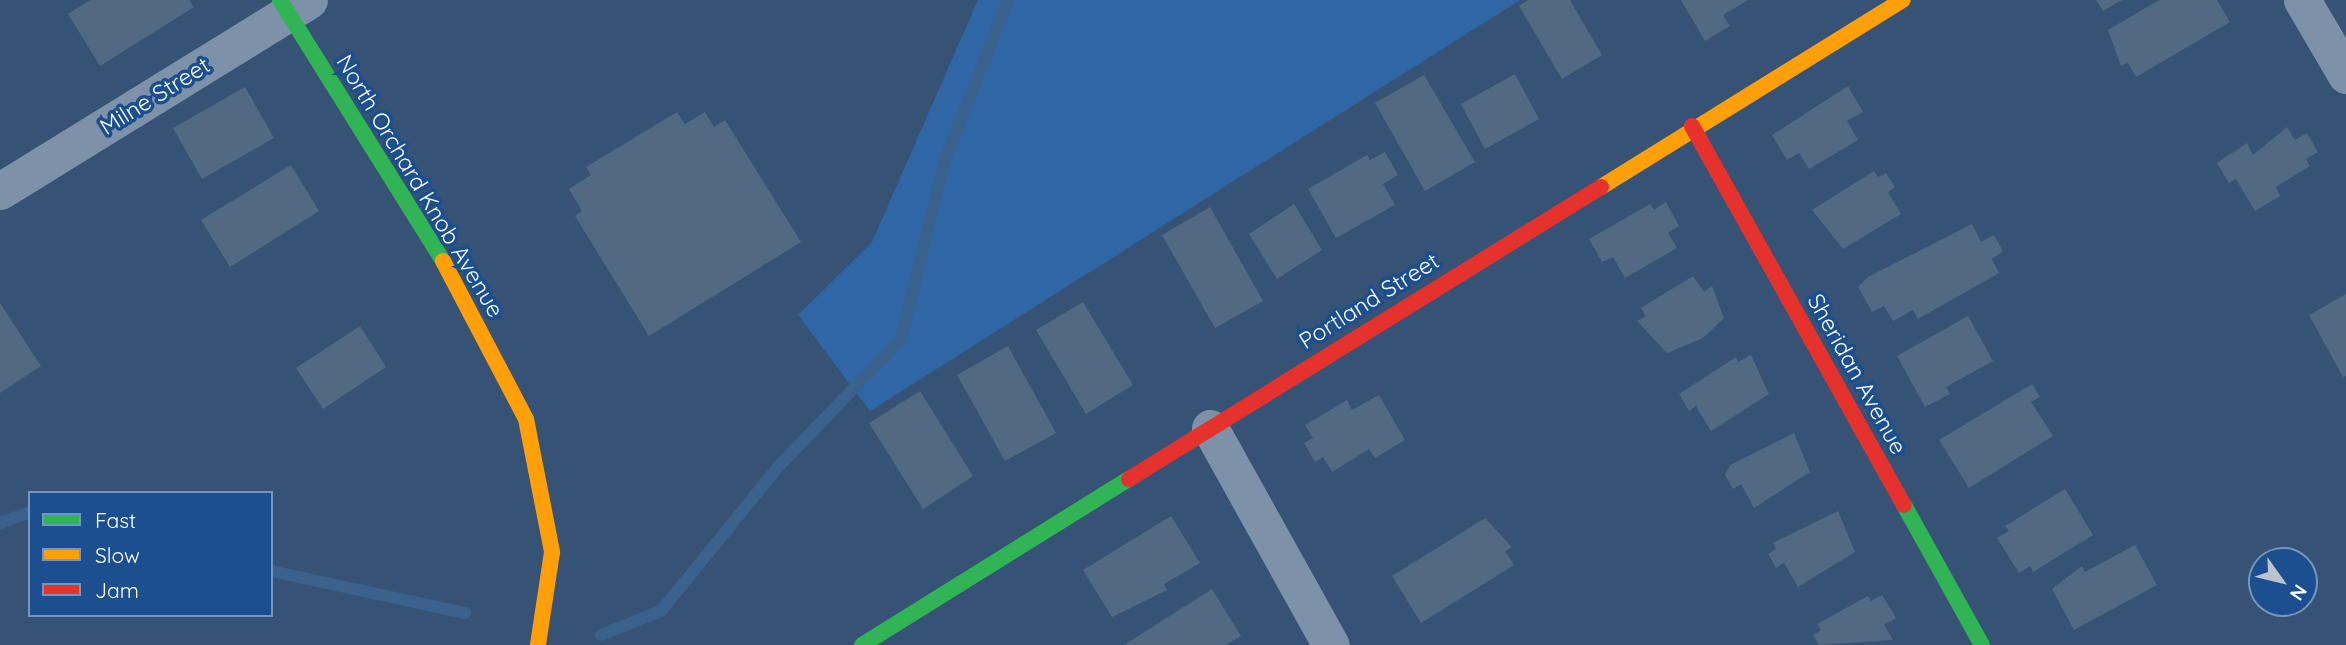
<!DOCTYPE html>
<html>
<head>
<meta charset="utf-8">
<style>
	body { margin:0 }
	#map { position:relative; width:2346px; height:645px; overflow:hidden; background:#365274; font-family:Quicksand,sans-serif }
	div>[style] { position:absolute }
	[style*='--x'] { left:calc(var(--x)*1px); top:calc(var(--y)*1px); width:calc(var(--w)*1px); rotate:calc(var(--a)*1deg) }
	.green>* { inset:0; background:#2f66a5 }
	.stream>* { height:12px; margin:-6px; padding:0 6px; transform-origin:6px; border-radius:6px; background:#3b618d }
	.building>* { inset:0; background:#526984 }
	.street>* { height:37px; margin:-18.5px; padding:0 18.5px; transform-origin:18.5px; border-radius:18.5px; background:#7d92a8 }
	.fast>* { height:16px; margin:-8px; padding:0 8px; transform-origin:8px; border-radius:8px; background:#30b455 }
	.slow>* { height:16px; margin:-8px; padding:0 8px; transform-origin:8px; border-radius:8px; background:#ff9f0a }
	.jam>* { height:16px; margin:-8px; padding:0 8px; transform-origin:8px; border-radius:8px; background:#e5322d }
	span { translate:-50% -50%; white-space:nowrap; text-align:center; line-height:1.15; -webkit-text-stroke:7px #1b4f8f; paint-order:stroke }
	.street-label { font-size:23px; color:#fff }
	.legend { position:absolute; left:28px; top:491px; width:245px; height:126px; box-sizing:border-box; background:#1b4f8f; border:2px solid #7695bc; margin:0; padding:9px 12px; list-style:none; font-size:21px; color:#fff }
	.legend li { display:flex; align-items:center; gap:14px; height:35px }
	.legend b { width:35px; border:2px solid #7695bc }
	.north { position:absolute; left:2248px; top:547px; width:70px; height:70px; box-sizing:border-box; background:#1b4f8f; border:2px solid #7695bc; border-radius:50%; rotate:124deg; font-size:19px; font-weight:700; line-height:28px; text-align:center; color:#fff }
	.north::after { content:''; display:block; margin:auto; width:24px; height:32px; background:#b9c2ce; clip-path:polygon(50% 0,100% 100%,50% 72%,0 100%) }
</style>
</head>
<body>
<div id="map">
	<div class="green">
		<i style="clip-path:polygon(978px 0,1520px 0,870px 411px,798px 315px,872px 242px)"></i>
	</div>
	<div class="stream">
		<i style="--x:0;--y:523;--w:32;--a:-20"></i>
		<i style="--x:271;--y:571;--w:199;--a:12.2"></i>
		<i style="--x:601;--y:635;--w:65;--a:-21.8"></i>
		<i style="--x:661;--y:611;--w:186;--a:-50.9"></i>
		<i style="--x:778;--y:467;--w:178;--a:-46.1"></i>
		<i style="--x:901;--y:339;--w:182;--a:-76.3"></i>
		<i style="--x:944;--y:162;--w:174;--a:-68.4"></i>
	</div>
	<div class="building">
		<i style="clip-path:polygon(90px 0,189px 0,194px 7px,100px 66px,68px 14px)"></i>
		<i style="clip-path:polygon(1528px 0,1570px 0,1602px 55px,1562px 79px,1519px 6px)"></i>
		<i style="clip-path:polygon(1681px 0,1748px 0,1723px 15px,1730px 26px,1705px 41px)"></i>
		<i style="clip-path:polygon(2096px 0,2122px 0,2103px 11px)"></i>
		<i style="clip-path:polygon(2159px 0,2217px 0,2230px 22px,2136px 77px,2128px 63px,2121px 66px,2108px 30px)"></i>
		<i style="clip-path:polygon(1515px 74px,1539px 119px,1485px 149px,1461px 104px)"></i>
		<i style="clip-path:polygon(1424px 75px,1475px 162px,1425px 191px,1375px 103px)"></i>
		<i style="clip-path:polygon(1848px 86px,1863px 112px,1847px 121px,1858px 140px,1809px 169px,1799px 153px,1787px 160px,1772px 135px)"></i>
		<i style="clip-path:polygon(245px 87px,274px 138px,202px 179px,173px 128px)"></i>
		<i style="clip-path:polygon(677px 112px,685px 124px,705px 112px,714px 127px,725px 120px,801px 242px,649px 336px,575px 216px,582px 211px,569px 189px,591px 175px,586px 167px)"></i>
		<i style="clip-path:polygon(2287px 127px,2295px 140px,2307px 133px,2318px 152px,2306px 159px,2310px 166px,2276px 187px,2280px 196px,2255px 211px,2236px 179px,2229px 183px,2217px 163px,2247px 143px,2253px 155px)"></i>
		<i style="clip-path:polygon(1385px 152px,1398px 175px,1383px 184px,1395px 205px,1336px 238px,1308px 189px,1367px 155px,1370px 160px)"></i>
		<i style="clip-path:polygon(291px 165px,319px 211px,230px 267px,201px 220px)"></i>
		<i style="clip-path:polygon(1874px 171px,1878px 177px,1886px 173px,1895px 187px,1888px 192px,1901px 214px,1843px 249px,1812px 210px)"></i>
		<i style="clip-path:polygon(1666px 202px,1679px 226px,1668px 233px,1677px 248px,1625px 278px,1613px 257px,1602px 262px,1589px 239px,1650px 204px,1654px 210px)"></i>
		<i style="clip-path:polygon(1294px 204px,1322px 250px,1277px 279px,1249px 234px)"></i>
		<i style="clip-path:polygon(1210px 207px,1263px 301px,1215px 328px,1162px 235px)"></i>
		<i style="clip-path:polygon(1972px 224px,1981px 242px,1994px 235px,2003px 251px,1992px 259px,1999px 273px,1918px 319px,1913px 310px,1893px 321px,1884px 306px,1872px 312px,1858px 287px,1868px 277px)"></i>
		<i style="clip-path:polygon(1693px 276px,1704px 292px,1712px 286px,1724px 318px,1703px 338px,1667px 353px,1637px 321px,1646px 316px,1641px 308px)"></i>
		<i style="clip-path:polygon(2346px 294px,2346px 376px,2343px 377px,2309px 315px)"></i>
		<i style="clip-path:polygon(1083px 302px,1133px 385px,1086px 414px,1036px 330px)"></i>
		<i style="clip-path:polygon(0 303px,41px 366px,0 393px)"></i>
		<i style="clip-path:polygon(1968px 316px,1993px 361px,1946px 387px,1950px 394px,1925px 407px,1897px 356px)"></i>
		<i style="clip-path:polygon(360px 326px,386px 367px,323px 409px,296px 368px)"></i>
		<i style="clip-path:polygon(1008px 346px,1056px 433px,1005px 461px,957px 375px)"></i>
		<i style="clip-path:polygon(1751px 355px,1769px 394px,1711px 431px,1696px 406px,1689px 411px,1679px 394px,1736px 357px,1738px 362px)"></i>
		<i style="clip-path:polygon(2032px 384px,2040px 397px,2031px 402px,2053px 436px,1969px 488px,1939px 440px)"></i>
		<i style="clip-path:polygon(920px 391px,973px 476px,923px 509px,869px 423px)"></i>
		<i style="clip-path:polygon(1379px 395px,1405px 440px,1375px 458px,1369px 449px,1332px 472px,1323px 457px,1315px 462px,1304px 443px,1313px 438px,1305px 425px,1347px 400px,1352px 410px)"></i>
		<i style="clip-path:polygon(1794px 433px,1810px 472px,1754px 508px,1741px 484px,1733px 489px,1725px 475px,1730px 465px)"></i>
		<i style="clip-path:polygon(2065px 489px,2093px 535px,2033px 572px,2030px 566px,2019px 573px,1997px 538px,2009px 531px,2005px 526px)"></i>
		<i style="clip-path:polygon(1838px 511px,1855px 552px,1798px 587px,1784px 563px,1776px 568px,1768px 554px,1776px 549px,1773px 543px)"></i>
		<i style="clip-path:polygon(1171px 516px,1200px 563px,1164px 584px,1167px 590px,1112px 617px,1083px 570px)"></i>
		<i style="clip-path:polygon(1485px 518px,1512px 547px,1505px 551px,1514px 565px,1421px 623px,1392px 576px)"></i>
		<i style="clip-path:polygon(2135px 545px,2157px 585px,2074px 630px,2052px 589px,2082px 566px,2085px 572px)"></i>
		<i style="clip-path:polygon(1212px 589px,1241px 636px,1226px 645px,1124px 645px)"></i>
		<i style="clip-path:polygon(1882px 595px,1896px 618px,1884px 625px,1893px 640px,1819px 645px,1813px 635px,1821px 630px,1817px 624px,1868px 596px,1871px 601px)"></i>
	</div>
	<div class="street">
		<i style="--x:2302;--y:0;--w:87;--a:59.6"></i>
		<i style="--x:0;--y:191;--w:363;--a:-31.7"></i>
		<i style="--x:1210;--y:428;--w:248;--a:60.9"></i>
	</div>
	<div class="fast">
		<i style="--x:280;--y:0;--w:308;--a:58"></i>
		<i style="--x:1904;--y:505;--w:160;--a:60.9"></i>
		<i style="--x:862;--y:645;--w:314;--a:-31.9"></i>
	</div>
	<div class="slow">
		<i style="--x:1601;--y:187;--w:355;--a:-31.8"></i>
		<i style="--x:443;--y:261;--w:178;--a:62.3"></i>
		<i style="--x:526;--y:419;--w:136;--a:78.9"></i>
		<i style="--x:552;--y:552;--w:94;--a:98.6"></i>
	</div>
	<div class="jam">
		<i style="--x:1692;--y:126;--w:434;--a:60.8"></i>
		<i style="--x:1129;--y:479;--w:555;--a:-31.74"></i>
	</div>
	<div class="street-label">
		<span style="left:155px;top:96px;rotate:-32deg">Milne Street</span>
		<span style="left:420px;top:186px;rotate:59deg">North Orchard Knob Avenue</span>
		<span style="left:1369px;top:301px;rotate:-32deg">Portland Street</span>
		<span style="left:1857px;top:374px;rotate:61deg">Sheridan Avenue</span>
	</div>
	<ul class="legend">
	<li><b style="height:9px;background:#30b455"></b>Fast</li>
	<li><b style="height:9px;background:#ff9f0a"></b>Slow</li>
	<li><b style="height:9px;background:#e5322d"></b>Jam</li>
	</ul>
	<div class="north">N</div>
</div>
</body>
</html>
